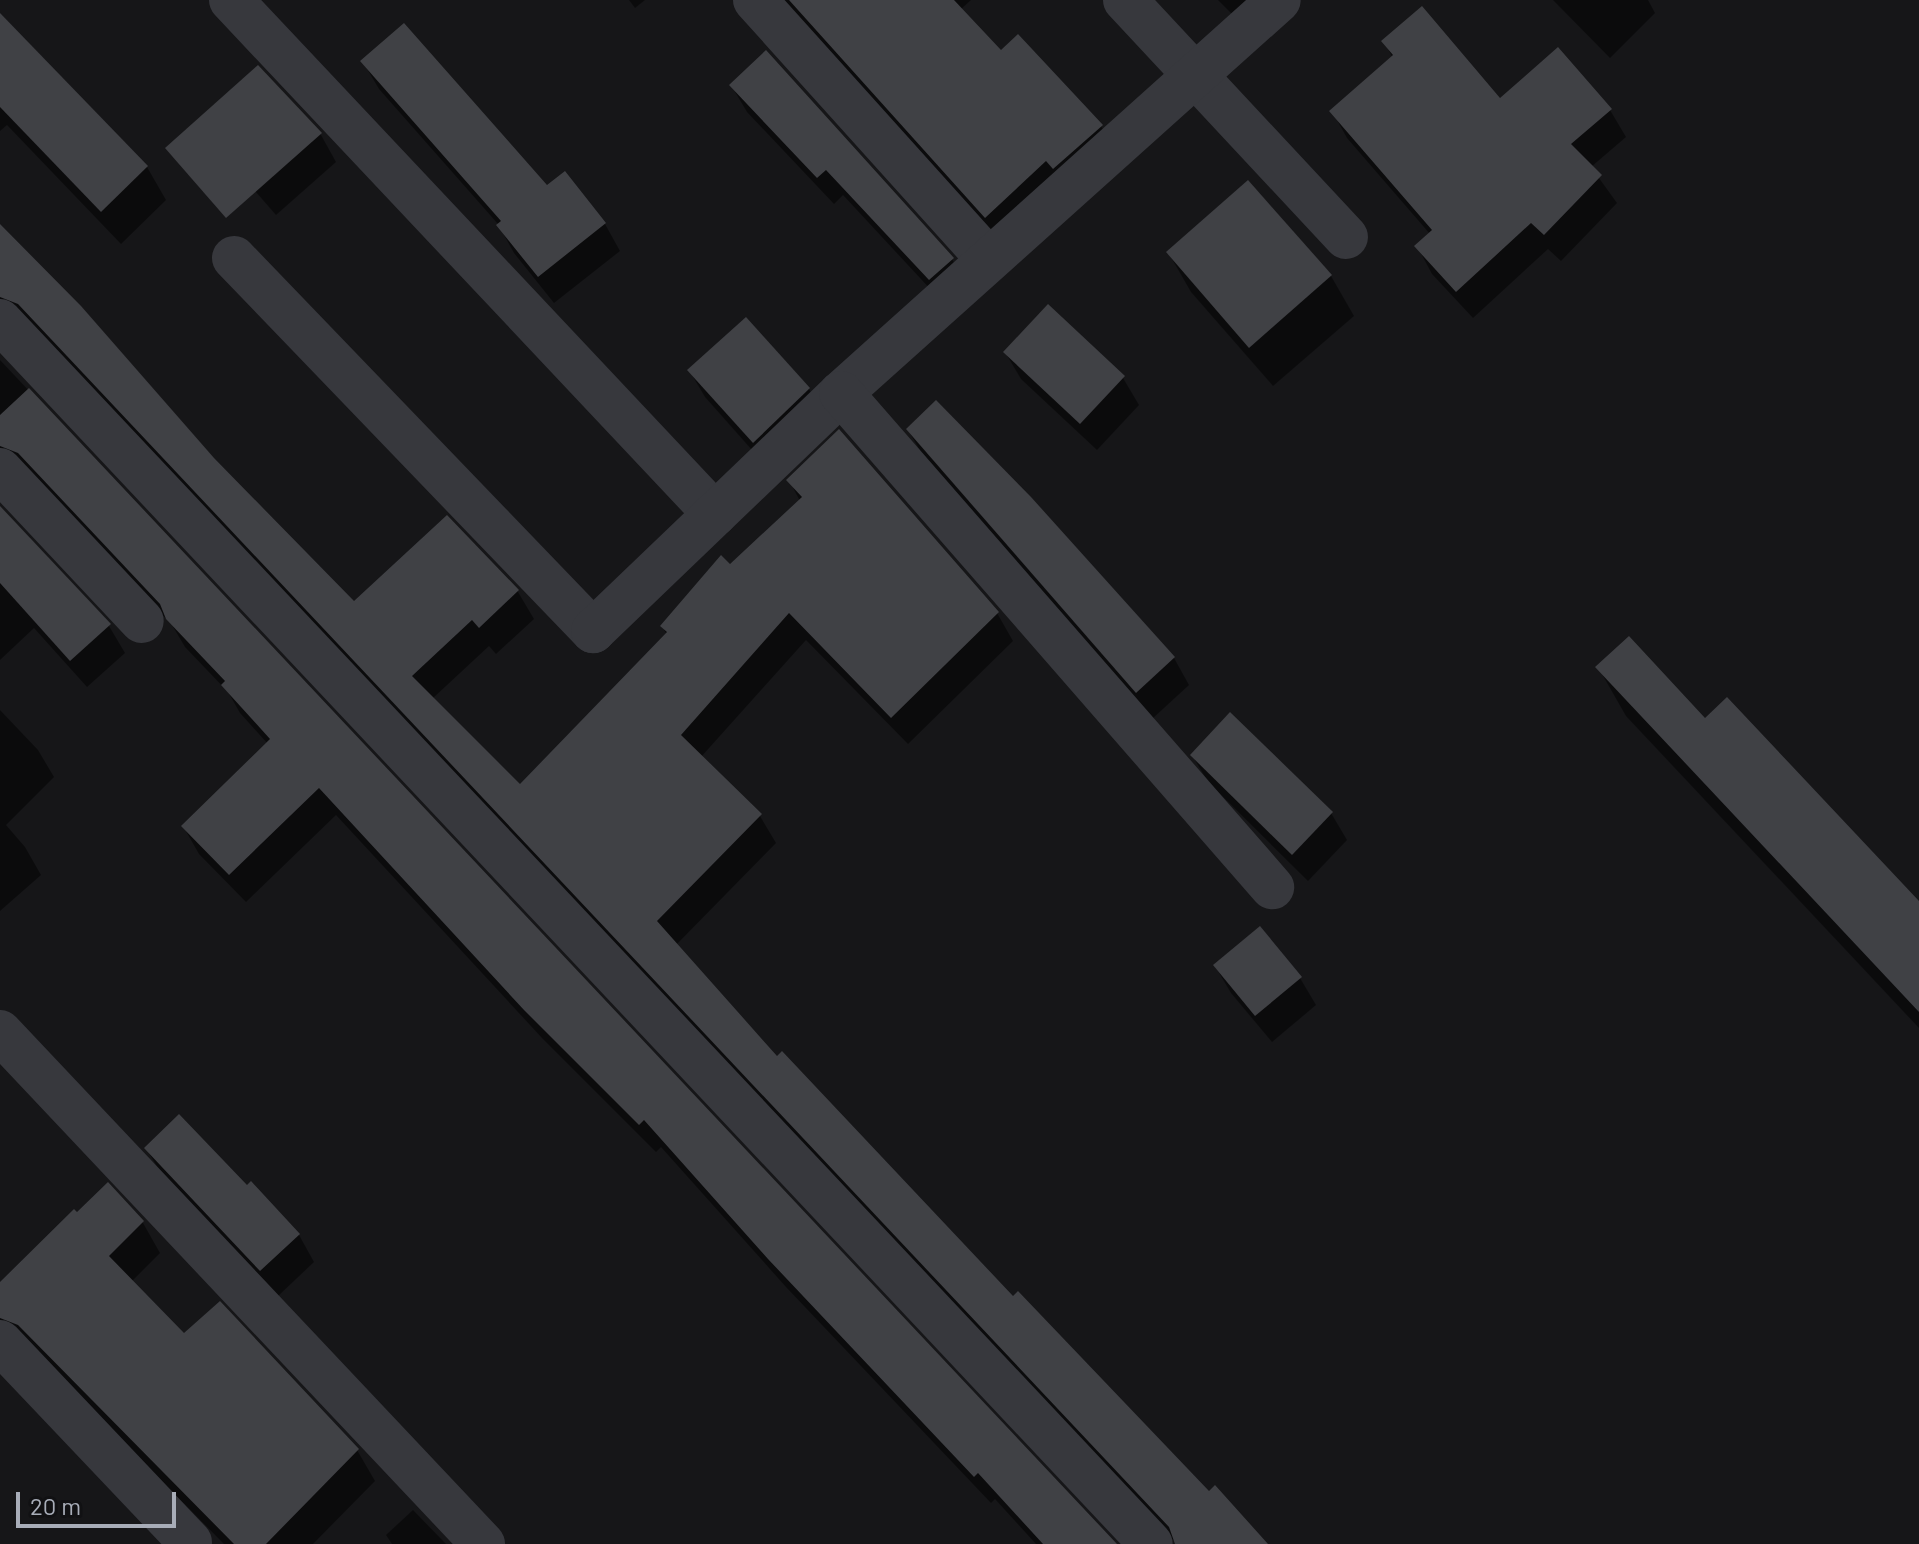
<!DOCTYPE html>
<html>
<head>
<meta charset="utf-8">
<style>
	body { margin:0 }
	#map { position:relative; width:1919px; height:1544px; overflow:hidden; background:#161618; font-family:Barlow,sans-serif }
	div>[style] { position:absolute }
	[style*='--x'] { left:calc(var(--x)*1px); top:calc(var(--y)*1px); width:calc(var(--w)*1px); rotate:calc(var(--a)*1deg) }
	.shadow>* { inset:0; background:#0007 }
	.building>* { inset:0; background:#404145 }
	.street>* { height:44px; margin:-22px; padding:0 22px; transform-origin:22px; border-radius:22px; background:#37383d }
	span { translate:-50% -50%; white-space:nowrap; text-align:center; line-height:1.15; -webkit-text-stroke:6px #111113; paint-order:stroke }
	.scale { position:absolute; left:16px; top:1492px; width:160px; height:36px; box-sizing:border-box; border:4px solid #a8adb8; border-top:0; padding-left:10px; font-size:24px; line-height:28px; white-space:nowrap; color:#a8adb8; -webkit-text-stroke:6px #111113; paint-order:stroke }
</style>
</head>
<body>
<div id="map">
	<div class="shadow">
		<i style="clip-path:polygon(629px 0,645px 0,635px 8px)"></i>
		<i style="clip-path:polygon(762px 0,971px 0,960px 10px,1000px 53px,1101px 126px,1118px 155px,1003px 246px)"></i>
		<i style="clip-path:polygon(1218px 0,1259px 0,1239px 21px)"></i>
		<i style="clip-path:polygon(1553px 0,1648px 0,1655px 13px,1610px 58px)"></i>
		<i style="clip-path:polygon(0 16px,147px 167px,166px 200px,121px 244px,7px 125px,0 131px)"></i>
		<i style="clip-path:polygon(1384px 42px,1500px 101px,1610px 110px,1626px 137px,1591px 167px,1617px 203px,1561px 261px,1548px 249px,1473px 318px,1432px 274px,1417px 246px,1430px 234px,1347px 138px,1332px 111px,1393px 58px)"></i>
		<i style="clip-path:polygon(363px 62px,605px 224px,620px 251px,554px 303px,514px 253px,498px 224px,379px 89px)"></i>
		<i style="clip-path:polygon(258px 68px,321px 135px,336px 162px,276px 215px,216px 146px)"></i>
		<i style="clip-path:polygon(731px 85px,952px 259px,968px 287px,946px 306px,843px 195px,834px 204px,747px 112px)"></i>
		<i style="clip-path:polygon(1248px 183px,1331px 276px,1354px 316px,1273px 386px,1191px 292px,1168px 252px)"></i>
		<i style="clip-path:polygon(0 226px,212px 459px,354px 604px,447px 518px,518px 592px,534px 619px,496px 654px,489px 646px,432px 699px,520px 787px,667px 635px,662px 626px,800px 501px,789px 480px,997px 613px,1013px 641px,908px 744px,806px 640px,701px 757px,760px 816px,776px 843px,676px 945px,777px 1059px,1013px 1299px,1209px 1493px,1265px 1544px,1177px 1544px,36px 332px,0 330px)"></i>
		<i style="clip-path:polygon(1005px 352px,1123px 378px,1139px 405px,1097px 450px,1021px 379px)"></i>
		<i style="clip-path:polygon(0 360px,1114px 1544px,1036px 1544px,995px 1499px,991px 1503px,786px 1287px,661px 1147px,656px 1152px,542px 1038px,336px 815px,246px 902px,199px 854px,183px 826px,268px 744px,240px 713px,228px 692px,185px 647px,172px 625px,36px 481px,0 479px)"></i>
		<i style="clip-path:polygon(689px 370px,809px 389px,824px 416px,769px 469px,705px 397px)"></i>
		<i style="clip-path:polygon(908px 430px,1174px 658px,1189px 685px,1152px 719px,924px 457px)"></i>
		<i style="clip-path:polygon(0 509px,109px 626px,125px 653px,87px 687px,34px 628px,0 660px)"></i>
		<i style="clip-path:polygon(1598px 667px,1705px 720px,1919px 904px,1919px 1028px,1626px 716px)"></i>
		<i style="clip-path:polygon(0 710px,38px 750px,54px 777px,6px 825px,25px 847px,41px 875px,0 911px)"></i>
		<i style="clip-path:polygon(1192px 755px,1331px 813px,1347px 840px,1308px 881px,1208px 782px)"></i>
		<i style="clip-path:polygon(1215px 966px,1300px 978px,1316px 1005px,1272px 1042px,1231px 993px)"></i>
		<i style="clip-path:polygon(146px 1148px,247px 1188px,299px 1235px,314px 1262px,277px 1297px,162px 1175px)"></i>
		<i style="clip-path:polygon(107px 1185px,143px 1223px,160px 1253px,131px 1282px,184px 1336px,357px 1450px,375px 1481px,313px 1544px,224px 1544px,38px 1356px,0 1335px,0 1285px)"></i>
		<i style="clip-path:polygon(413px 1510px,446px 1544px,392px 1544px,386px 1535px)"></i>
	</div>
	<div class="building">
		<i style="clip-path:polygon(789px 0,954px 0,1001px 50px,1018px 34px,1103px 125px,1053px 169px,1046px 161px,985px 218px)"></i>
		<i style="clip-path:polygon(1422px 6px,1500px 98px,1558px 47px,1612px 109px,1571px 144px,1602px 175px,1544px 235px,1531px 223px,1456px 292px,1414px 246px,1432px 230px,1329px 111px,1393px 55px,1381px 41px)"></i>
		<i style="clip-path:polygon(0 13px,148px 166px,101px 212px,0 107px)"></i>
		<i style="clip-path:polygon(404px 23px,547px 185px,565px 171px,606px 223px,538px 277px,496px 225px,501px 221px,360px 61px)"></i>
		<i style="clip-path:polygon(766px 50px,954px 258px,929px 280px,826px 170px,817px 178px,729px 85px)"></i>
		<i style="clip-path:polygon(258px 65px,322px 133px,226px 218px,165px 148px)"></i>
		<i style="clip-path:polygon(1248px 180px,1332px 275px,1249px 348px,1166px 252px)"></i>
		<i style="clip-path:polygon(0 224px,81px 306px,214px 458px,354px 601px,447px 515px,519px 590px,479px 628px,472px 620px,412px 676px,520px 784px,667px 632px,660px 626px,721px 555px,730px 564px,802px 497px,786px 480px,839px 429px,999px 612px,891px 718px,789px 613px,681px 735px,762px 814px,657px 921px,777px 1056px,782px 1051px,1013px 1296px,1018px 1291px,1209px 1491px,1215px 1485px,1268px 1544px,1175px 1544px,1169px 1527px,18px 304px,0 297px)"></i>
		<i style="clip-path:polygon(1048px 304px,1125px 376px,1080px 424px,1003px 352px)"></i>
		<i style="clip-path:polygon(746px 317px,810px 388px,753px 443px,687px 370px)"></i>
		<i style="clip-path:polygon(29px 388px,1117px 1544px,1043px 1544px,978px 1473px,974px 1477px,768px 1259px,644px 1120px,639px 1125px,524px 1010px,319px 788px,229px 875px,181px 826px,270px 739px,221px 685px,225px 681px,166px 619px,160px 604px,18px 453px,0 446px,0 415px)"></i>
		<i style="clip-path:polygon(936px 400px,1031px 497px,1175px 657px,1136px 693px,906px 429px)"></i>
		<i style="clip-path:polygon(0 506px,111px 624px,70px 661px,0 583px)"></i>
		<i style="clip-path:polygon(1629px 636px,1705px 718px,1727px 697px,1919px 901px,1919px 1012px,1595px 667px)"></i>
		<i style="clip-path:polygon(1230px 712px,1333px 812px,1292px 855px,1190px 755px)"></i>
		<i style="clip-path:polygon(1260px 926px,1302px 977px,1255px 1016px,1213px 965px)"></i>
		<i style="clip-path:polygon(179px 1114px,247px 1185px,251px 1181px,300px 1234px,260px 1271px,144px 1148px)"></i>
		<i style="clip-path:polygon(108px 1182px,144px 1221px,109px 1256px,184px 1333px,220px 1301px,359px 1449px,266px 1544px,234px 1544px,18px 1325px,0 1318px,0 1282px,74px 1209px,77px 1212px)"></i>
	</div>
	<div class="street">
		<i style="--x:231;--y:0;--w:706;--a:46.72"></i>
		<i style="--x:755;--y:0;--w:348;--a:48"></i>
		<i style="--x:1125;--y:0;--w:324;--a:47"></i>
		<i style="--x:234;--y:258;--w:518;--a:46.1"></i>
		<i style="--x:593;--y:631;--w:344;--a:-43.8"></i>
		<i style="--x:841;--y:393;--w:588;--a:-41.9"></i>
		<i style="--x:0;--y:321;--w:1679;--a:46.74"></i>
		<i style="--x:841;--y:393;--w:656;--a:48.9"></i>
		<i style="--x:0;--y:470;--w:207;--a:46.8"></i>
		<i style="--x:0;--y:1032;--w:704;--a:46.67"></i>
		<i style="--x:0;--y:1342;--w:276;--a:46.5"></i>
	</div>
	<div class="scale">20 m</div>
</div>
</body>
</html>
